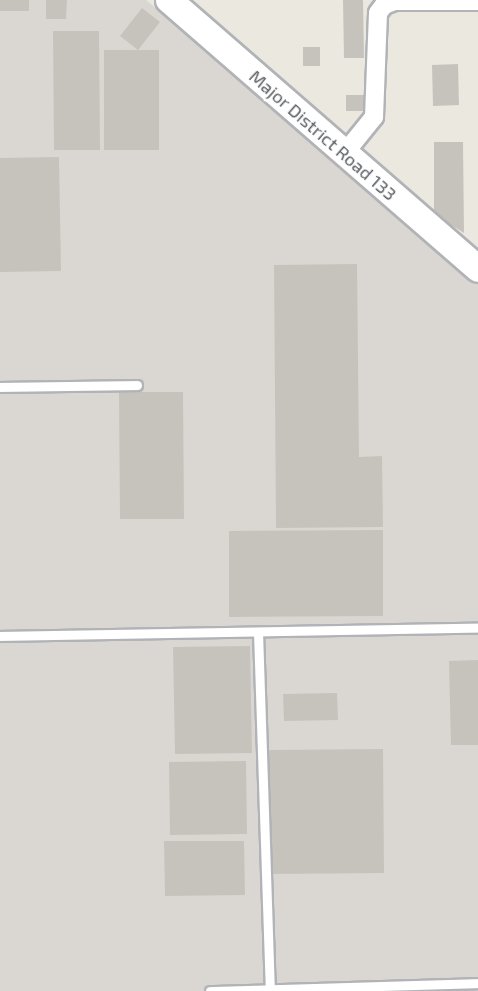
<!DOCTYPE html>
<html>
<head>
<meta charset="utf-8">
<style>
	body { margin:0 }
	#map { position:relative; width:478px; height:991px; overflow:hidden; background:#ebe8e0; font-family:"Exo 2",sans-serif }
	div>[style] { position:absolute }
	[style*='--x'] { left:calc(var(--x)*1px); top:calc(var(--y)*1px); width:calc(var(--w)*1px); rotate:calc(var(--a)*1deg) }
	.industrial>* { inset:0; background:#dad7d2 }
	.building>* { inset:0; background:#c6c3bd }
	.roads { filter:drop-shadow(2px 0 #b1b3b7) drop-shadow(-2px 0 #b1b3b7) drop-shadow(0 2px #b1b3b7) drop-shadow(0 -2px #b1b3b7) }
	.lane>* { height:9px; margin:-4.5px; padding:0 4.5px; transform-origin:4.5px; border-radius:4.5px; background:#fff }
	.street>* { height:18px; margin:-9px; padding:0 9px; transform-origin:9px; border-radius:9px; background:#fff }
	.secondary>* { height:26px; margin:-13px; padding:0 13px; transform-origin:13px; border-radius:13px; background:#fff }
	span { translate:-50% -50%; white-space:nowrap; text-align:center; line-height:1.15; -webkit-text-stroke:5px #fff; paint-order:stroke }
	.street-label { font-size:18px; color:#595c60 }
</style>
</head>
<body>
<div id="map">
	<div class="industrial">
		<i style="clip-path:polygon(0 0,146px 0,478px 271px,478px 991px,0 991px)"></i>
	</div>
	<div class="building">
		<i style="clip-path:polygon(0 0,29px 0,29px 11px,0 11px)"></i>
		<i style="clip-path:polygon(46px 0,67px 0,66px 19px,46px 19px)"></i>
		<i style="clip-path:polygon(343px 0,363px 0,364px 58px,344px 58px)"></i>
		<i style="clip-path:polygon(142px 8px,160px 22px,138px 50px,159px 50px,159px 150px,104px 150px,104px 50px,138px 50px,120px 36px)"></i>
		<i style="clip-path:polygon(53px 31px,99px 31px,100px 150px,54px 150px)"></i>
		<i style="clip-path:polygon(303px 47px,320px 47px,320px 66px,303px 66px)"></i>
		<i style="clip-path:polygon(458px 64px,459px 105px,433px 106px,432px 65px)"></i>
		<i style="clip-path:polygon(346px 95px,365px 95px,365px 111px,346px 111px)"></i>
		<i style="clip-path:polygon(434px 142px,463px 142px,464px 233px,434px 214px)"></i>
		<i style="clip-path:polygon(59px 157px,61px 271px,0 272px,0 158px)"></i>
		<i style="clip-path:polygon(357px 264px,359px 457px,382px 456px,383px 527px,276px 528px,274px 265px)"></i>
		<i style="clip-path:polygon(119px 392px,183px 392px,184px 519px,120px 519px)"></i>
		<i style="clip-path:polygon(383px 530px,383px 616px,229px 617px,229px 531px)"></i>
		<i style="clip-path:polygon(250px 646px,252px 753px,175px 754px,173px 647px)"></i>
		<i style="clip-path:polygon(478px 660px,478px 745px,451px 745px,449px 661px)"></i>
		<i style="clip-path:polygon(337px 693px,338px 720px,284px 721px,283px 694px)"></i>
		<i style="clip-path:polygon(383px 749px,384px 873px,270px 874px,269px 750px)"></i>
		<i style="clip-path:polygon(246px 761px,247px 834px,170px 835px,169px 762px)"></i>
		<i style="clip-path:polygon(164px 841px,244px 841px,245px 895px,165px 896px)"></i>
	</div>
	<div class="roads">
		<div class="lane">
			<i style="--x:0;--y:387;--w:137;--a:-0.8"></i>
			<i style="--x:258;--y:632;--w:357;--a:88.1"></i>
			<i style="--x:0;--y:636;--w:478;--a:-1"></i>
			<i style="--x:210;--y:991;--w:268;--a:-1.7"></i>
		</div>
		<div class="street">
			<i style="--x:344;--y:154;--w:48;--a:-51"></i>
			<i style="--x:374;--y:117;--w:104;--a:-87.8"></i>
			<i style="--x:378;--y:13;--w:10;--a:-53"></i>
			<i style="--x:384;--y:5;--w:12;--a:-20"></i>
			<i style="--x:395;--y:1;--w:83;--a:0"></i>
		</div>
		<div class="secondary">
			<i style="--x:169;--y:0;--w:410;--a:41"></i>
		</div>
	</div>
	<div class="street-label">
		<span style="left:323px;top:135px;rotate:41deg">Major District Road 133</span>
	</div>
</div>
</body>
</html>
